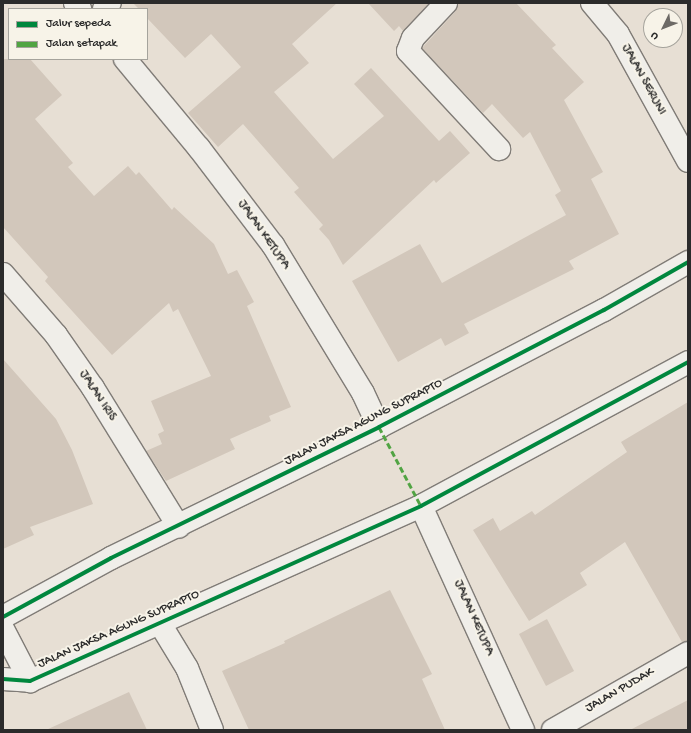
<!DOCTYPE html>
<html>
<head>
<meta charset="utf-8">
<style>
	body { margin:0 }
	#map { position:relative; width:691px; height:733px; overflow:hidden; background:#e7dfd4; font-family:"Gochi Hand",sans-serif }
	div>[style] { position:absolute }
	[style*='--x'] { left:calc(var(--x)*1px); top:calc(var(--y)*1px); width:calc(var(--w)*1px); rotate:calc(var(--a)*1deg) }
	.building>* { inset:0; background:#d2c7bb }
	.roads { filter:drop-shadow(1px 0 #807c77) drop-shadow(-1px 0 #807c77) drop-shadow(0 1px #807c77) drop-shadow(0 -1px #807c77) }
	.minor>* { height:22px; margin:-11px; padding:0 11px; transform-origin:11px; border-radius:11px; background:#f0eee9 }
	.tertiary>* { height:22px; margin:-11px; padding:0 11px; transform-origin:11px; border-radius:11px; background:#f0eee9 }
	.quiet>* { height:3px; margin-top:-1.5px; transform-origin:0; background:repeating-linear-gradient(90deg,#51a443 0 6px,transparent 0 9px) }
	.cycleway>* { height:4px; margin:-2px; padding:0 2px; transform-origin:2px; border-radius:2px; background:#00873e }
	span { translate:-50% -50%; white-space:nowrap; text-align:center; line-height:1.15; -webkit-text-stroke:4px #f7f3e8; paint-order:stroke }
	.street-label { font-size:13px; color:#2b2b2b }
	.frame { position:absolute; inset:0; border:4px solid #2b2b2b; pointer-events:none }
	.legend { position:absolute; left:8px; top:8px; width:140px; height:52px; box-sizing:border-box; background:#f7f3e8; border:1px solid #a5a39c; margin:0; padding:5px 7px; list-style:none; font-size:12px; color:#2b2b2b }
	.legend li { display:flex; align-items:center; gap:8px; height:20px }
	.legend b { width:20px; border:1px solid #a5a39c }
	.north { position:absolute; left:643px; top:8px; width:40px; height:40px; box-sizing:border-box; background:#f7f3e8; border:1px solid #a5a39c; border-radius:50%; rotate:227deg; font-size:11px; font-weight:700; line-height:16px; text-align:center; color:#2b2b2b }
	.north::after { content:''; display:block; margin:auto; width:14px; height:18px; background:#6d6a66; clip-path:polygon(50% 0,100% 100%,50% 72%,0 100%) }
</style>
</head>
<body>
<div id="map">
	<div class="building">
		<i style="clip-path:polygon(133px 3px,337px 3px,292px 44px,309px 63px,274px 92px,333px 159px,384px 116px,354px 84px,371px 68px,439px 141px,450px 131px,470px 153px,436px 183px,434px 180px,343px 265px,329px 240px,319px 229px,323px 225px,294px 192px,299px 188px,243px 124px,218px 147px,188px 113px,241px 67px,211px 34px,185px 58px,147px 18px,147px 9px,139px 9px)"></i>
		<i style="clip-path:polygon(368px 3px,429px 3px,403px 31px,399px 26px,394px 31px)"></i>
		<i style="clip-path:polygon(458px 3px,516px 3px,556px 45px,552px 48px,584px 82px,564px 100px,603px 172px,591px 179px,619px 234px,569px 261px,574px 269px,464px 324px,469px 333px,445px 346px,441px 338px,398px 362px,352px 281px,420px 244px,442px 283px,566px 215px,555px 195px,561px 191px,530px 132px,523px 138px,492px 104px,483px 113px,422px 48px,455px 12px)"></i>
		<i style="clip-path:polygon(3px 59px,30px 59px,62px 95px,35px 119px,73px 163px,68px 167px,94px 196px,128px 166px,136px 175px,139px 172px,172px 210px,174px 207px,214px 244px,228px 274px,237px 270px,254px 302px,247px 306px,291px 407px,269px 416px,271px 421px,230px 439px,235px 449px,166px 481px,146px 451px,162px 444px,158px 434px,164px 431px,151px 401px,211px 376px,178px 309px,173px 312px,169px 303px,112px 355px,45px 281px,48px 277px,3px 227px)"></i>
		<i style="clip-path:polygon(3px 359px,56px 419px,72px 450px,93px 504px,30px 527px,34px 535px,3px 549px)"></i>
		<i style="clip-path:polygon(688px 402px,688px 641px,682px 642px,625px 542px,580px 573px,587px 585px,529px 621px,473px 530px,493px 518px,500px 531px,532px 511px,535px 515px,627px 452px,621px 442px)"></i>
		<i style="clip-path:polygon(390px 590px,432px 674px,422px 679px,445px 730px,249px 730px,222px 671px,285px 643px,284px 641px)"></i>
		<i style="clip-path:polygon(547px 619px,574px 671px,546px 686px,519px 634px)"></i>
		<i style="clip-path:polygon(129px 692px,147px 730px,46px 730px)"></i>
		<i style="clip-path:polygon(688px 700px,688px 730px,630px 730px)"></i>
	</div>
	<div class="roads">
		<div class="minor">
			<i style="--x:75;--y:3;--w:8;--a:50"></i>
			<i style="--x:446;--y:3;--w:48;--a:133.3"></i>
			<i style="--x:413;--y:38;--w:14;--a:111"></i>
			<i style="--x:408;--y:51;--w:134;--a:47.1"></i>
			<i style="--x:592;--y:3;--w:40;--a:50"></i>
			<i style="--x:618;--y:34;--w:145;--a:61.1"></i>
			<i style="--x:104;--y:9;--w:8;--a:-45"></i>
			<i style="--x:125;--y:59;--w:116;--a:50.3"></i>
			<i style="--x:199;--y:148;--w:122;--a:52.7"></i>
			<i style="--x:273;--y:245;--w:173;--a:58.7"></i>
			<i style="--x:363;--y:393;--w:38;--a:65"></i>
			<i style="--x:3;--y:274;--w:81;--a:49"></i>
			<i style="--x:56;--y:335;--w:65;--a:55.1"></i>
			<i style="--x:93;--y:388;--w:163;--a:58.3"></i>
			<i style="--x:421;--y:506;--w:246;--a:65.5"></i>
			<i style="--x:159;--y:622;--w:54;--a:58.7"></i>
			<i style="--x:187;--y:668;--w:67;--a:68"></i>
			<i style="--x:3;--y:629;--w:59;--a:62.6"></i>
			<i style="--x:553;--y:730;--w:155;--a:-29.7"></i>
		</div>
		<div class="tertiary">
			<i style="--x:3;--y:617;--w:123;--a:-28.6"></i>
			<i style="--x:111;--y:558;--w:298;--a:-26"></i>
			<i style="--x:379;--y:427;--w:254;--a:-27.5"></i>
			<i style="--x:604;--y:310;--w:97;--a:-29.7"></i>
			<i style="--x:3;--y:679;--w:27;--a:4"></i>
			<i style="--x:30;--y:681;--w:428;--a:-24.1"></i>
			<i style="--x:421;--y:506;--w:303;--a:-28.3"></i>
		</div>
	</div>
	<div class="quiet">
		<i style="--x:379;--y:427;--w:89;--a:62"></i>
	</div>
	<div class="cycleway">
		<i style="--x:3;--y:617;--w:123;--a:-28.6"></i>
		<i style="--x:111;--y:558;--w:298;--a:-26"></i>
		<i style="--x:379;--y:427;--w:254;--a:-27.5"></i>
		<i style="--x:604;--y:310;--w:97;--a:-29.7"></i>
		<i style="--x:3;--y:679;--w:27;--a:4"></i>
		<i style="--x:30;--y:681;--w:428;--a:-24.1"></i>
		<i style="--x:421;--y:506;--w:303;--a:-28.3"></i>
	</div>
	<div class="street-label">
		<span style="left:643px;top:80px;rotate:61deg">JALAN SERUNI</span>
		<span style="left:263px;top:235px;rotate:55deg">JALAN KETUPA</span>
		<span style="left:97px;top:396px;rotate:57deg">JALAN IRIS</span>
		<span style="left:364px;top:423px;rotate:-27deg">JALAN JAKSA AGUNG SUPRAPTO</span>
		<span style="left:473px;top:618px;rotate:66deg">JALAN KETUPA</span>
		<span style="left:119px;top:630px;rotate:-24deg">JALAN JAKSA AGUNG SUPRAPTO</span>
		<span style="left:620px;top:691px;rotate:-30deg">JALAN PUDAK</span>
	</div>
	<div class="frame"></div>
	<ul class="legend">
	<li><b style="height:5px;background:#00873e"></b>Jalur sepeda</li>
	<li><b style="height:5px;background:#51a443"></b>Jalan setapak</li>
	</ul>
	<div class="north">U</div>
</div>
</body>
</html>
